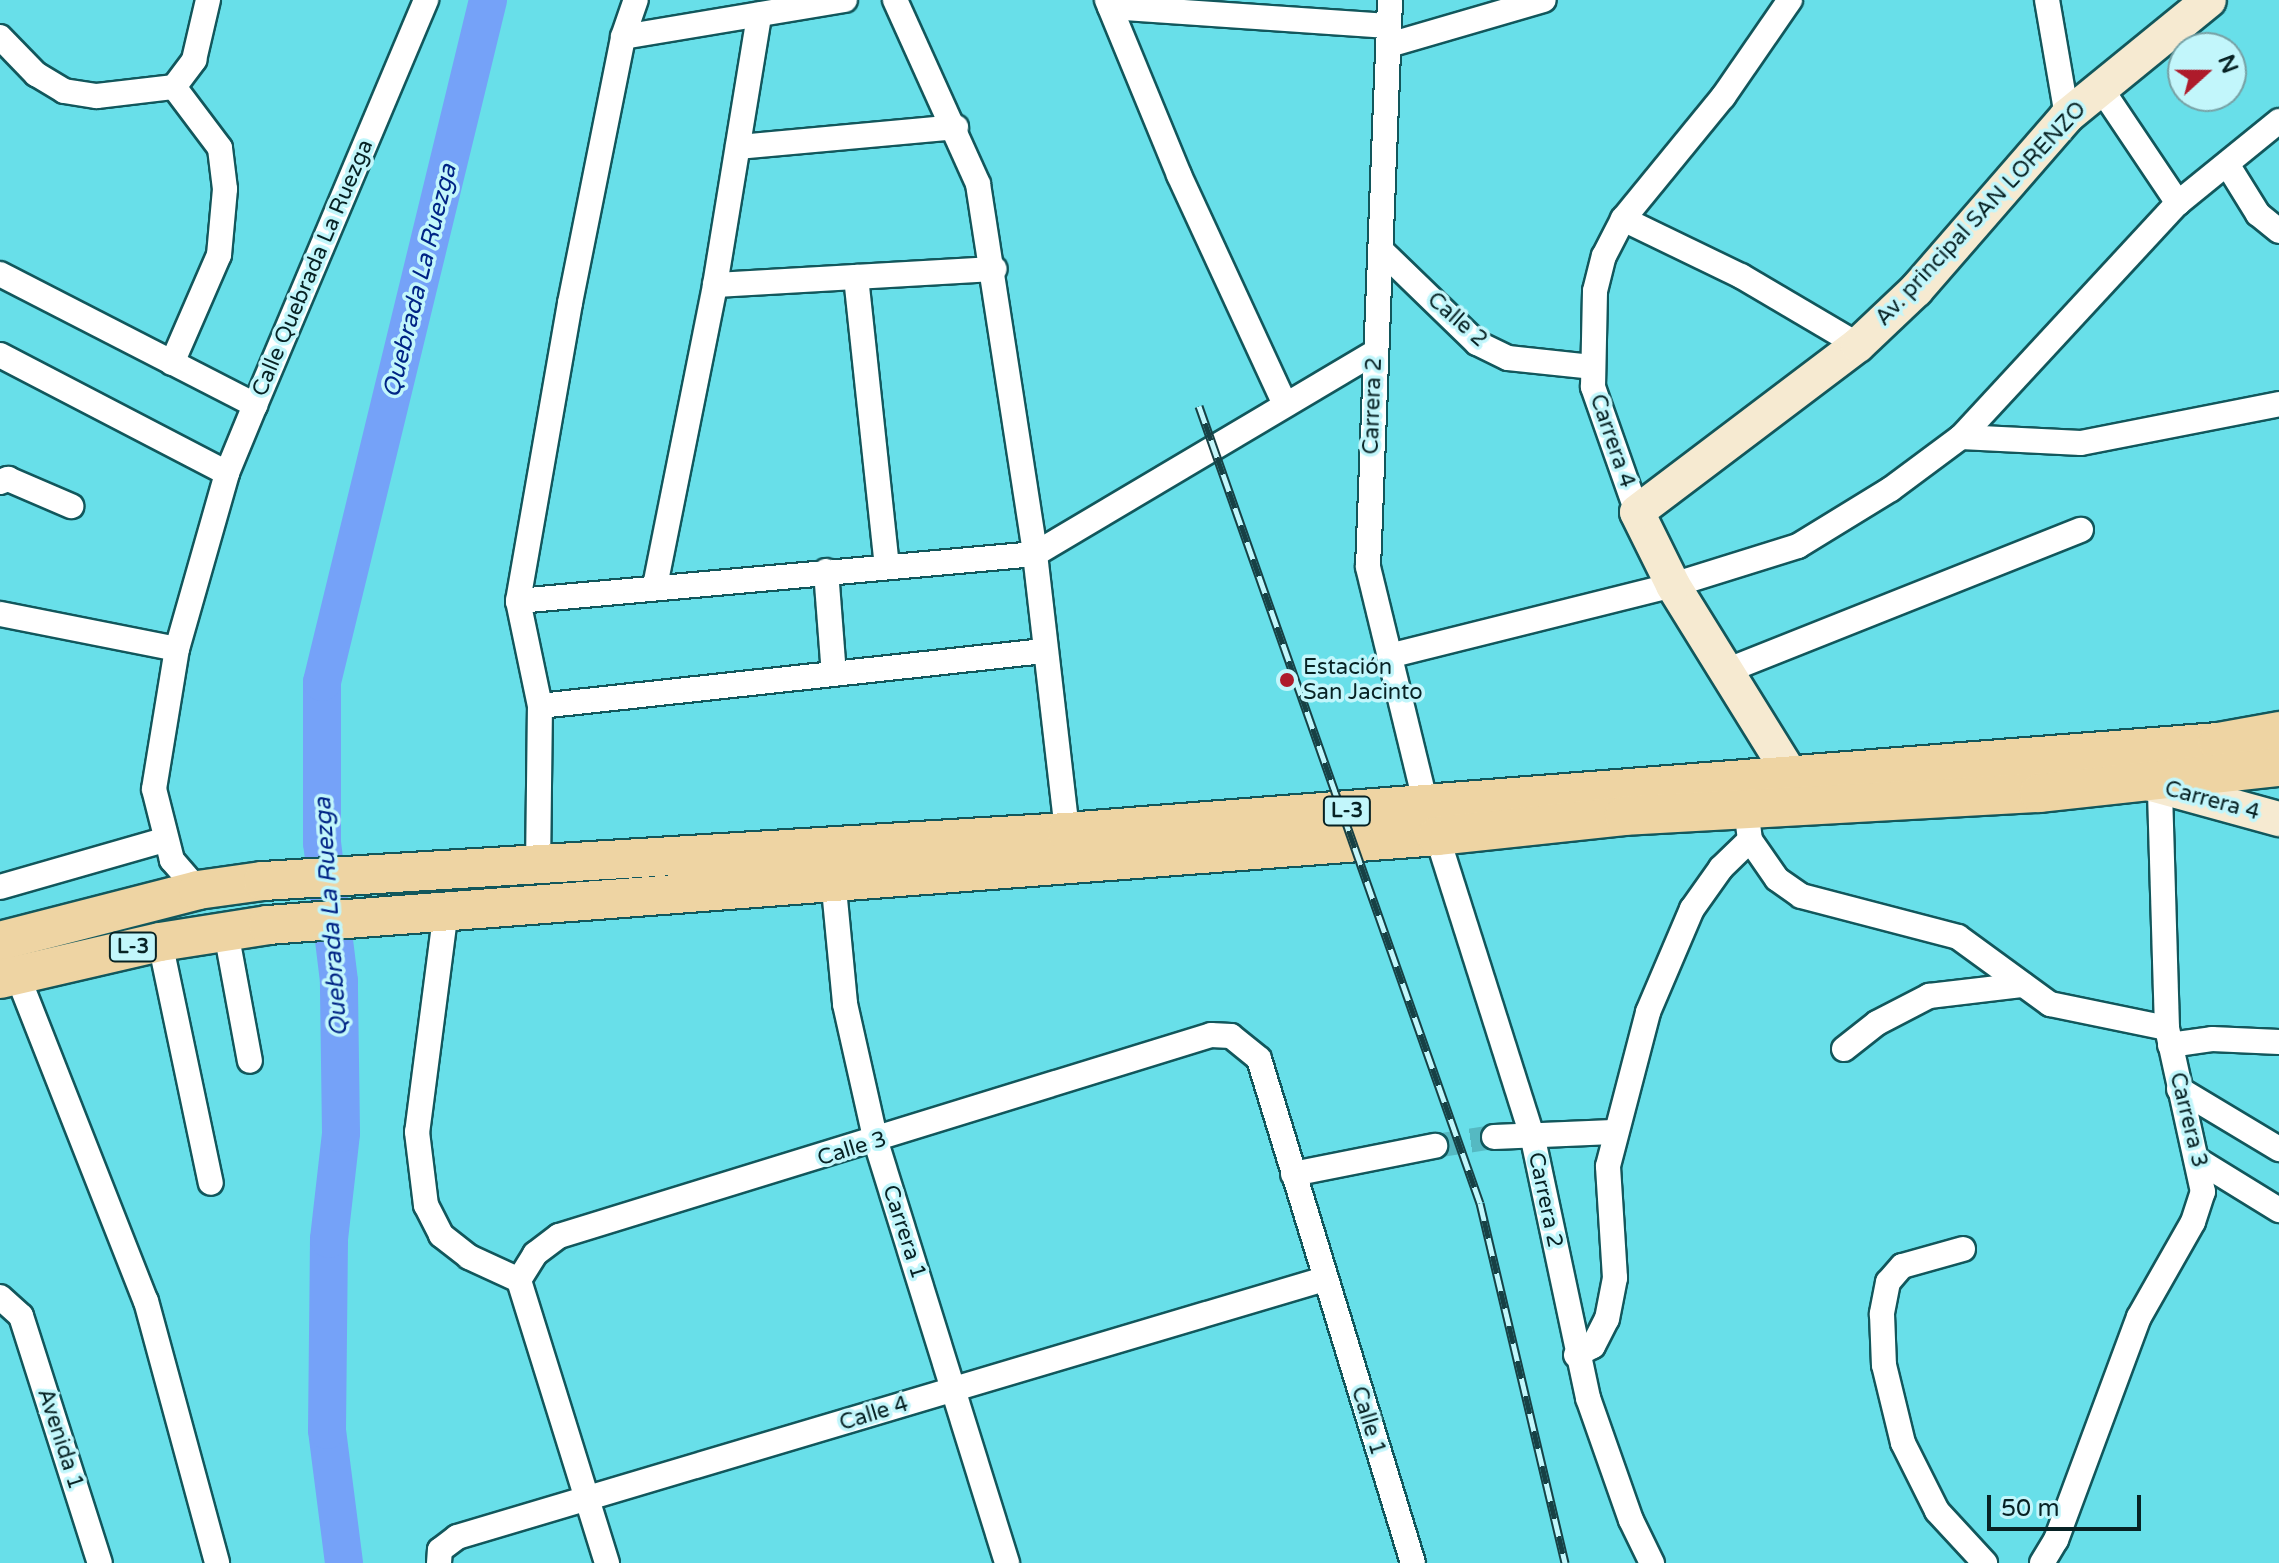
<!DOCTYPE html>
<html>
<head>
<meta charset="utf-8">
<style>
	body { margin:0 }
	#map { position:relative; width:2279px; height:1563px; overflow:hidden; background:#68dfe9; font-family:"Varela Round",sans-serif }
	div>[style] { position:absolute }
	[style*='--x'] { left:calc(var(--x)*1px); top:calc(var(--y)*1px); width:calc(var(--w)*1px); rotate:calc(var(--a)*1deg) }
	.river>* { height:38px; margin:-19px; padding:0 19px; transform-origin:19px; border-radius:19px; background:#75a2f8 }
	.street-tunnel>* { height:24px; margin-top:-12px; transform-origin:0; background:repeating-linear-gradient(90deg,#55b9c2 0 24px,transparent 0 36px) }
	.roads { filter:drop-shadow(2px 0 #12575c) drop-shadow(-2px 0 #12575c) drop-shadow(0 2px #12575c) drop-shadow(0 -2px #12575c) }
	.street>* { height:24px; margin:-12px; padding:0 12px; transform-origin:12px; border-radius:12px; background:#fff }
	.secondary>* { height:34px; margin:-17px; padding:0 17px; transform-origin:17px; border-radius:17px; background:#f6ead1 }
	.primary>* { height:38px; margin:-19px; padding:0 19px; transform-origin:19px; border-radius:19px; background:#eed4a3 }
	.rail>* { height:9px; margin-top:-4.5px; transform-origin:0; background:repeating-linear-gradient(90deg,#c2f6fb 0 18px,#174145 0 36px); box-sizing:border-box; border-block:2px solid #174145 }
	.dots>* { width:22px; height:22px; translate:-50% -50%; box-sizing:border-box; border:4px solid #c2f6fb; border-radius:50% }
	span { translate:-50% -50%; white-space:nowrap; text-align:center; line-height:1.15; -webkit-text-stroke:7px #c2f6fb; paint-order:stroke }
	.shield-label span { padding:2px 6px; background:#c2f6fb; border:2px solid; border-radius:6px; -webkit-text-stroke-width:0 }
	.shield-label { font-size:20px; color:#072224; font-weight:700 }
	.street-label { font-size:22px; color:#072224 }
	.poi-label { font-size:22px; color:#072224 }
	.left { translate:0 -50%; text-align:left }
	.water-label { font-size:24px; color:#002485; font-style:italic }
	.north { position:absolute; left:2167px; top:32px; width:80px; height:80px; box-sizing:border-box; background:#c2f6fb; border:2px solid #77a1a5; border-radius:50%; rotate:69deg; font-size:22px; font-weight:700; line-height:32px; text-align:center; color:#072224 }
	.north::after { content:''; display:block; margin:auto; width:28px; height:36px; background:#ae1b2b; clip-path:polygon(50% 0,100% 100%,50% 72%,0 100%) }
	.scale { position:absolute; left:1987px; top:1495px; width:154px; height:36px; box-sizing:border-box; border:4px solid #072224; border-top:0; padding-left:10px; font-size:24px; line-height:28px; white-space:nowrap; color:#072224; -webkit-text-stroke:6px #c2f6fb; paint-order:stroke }
</style>
</head>
<body>
<div id="map">
	<div class="river">
		<i style="--x:344;--y:1563;--w:134;--a:-97.3"></i>
		<i style="--x:327;--y:1430;--w:191;--a:-89.4"></i>
		<i style="--x:329;--y:1239;--w:107;--a:-83.5"></i>
		<i style="--x:341;--y:1133;--w:152;--a:-90.8"></i>
		<i style="--x:339;--y:981;--w:139;--a:-97"></i>
		<i style="--x:322;--y:843;--w:161;--a:-90"></i>
		<i style="--x:322;--y:682;--w:702;--a:-76.32"></i>
	</div>
	<div class="street-tunnel">
		<i style="--x:1435;--y:1146;--w:60;--a:-8.7"></i>
	</div>
	<div class="roads">
		<div class="street">
			<i style="--x:895;--y:0;--w:202;--a:65.7"></i>
			<i style="--x:978;--y:184;--w:374;--a:81.2"></i>
			<i style="--x:1035;--y:554;--w:280;--a:83.4"></i>
			<i style="--x:1107;--y:0;--w:189;--a:67.6"></i>
			<i style="--x:1179;--y:175;--w:252;--a:65.2"></i>
			<i style="--x:1390;--y:0;--w:567;--a:92.22"></i>
			<i style="--x:1368;--y:567;--w:245;--a:76.3"></i>
			<i style="--x:2047;--y:0;--w:118;--a:80.2"></i>
			<i style="--x:1110;--y:7;--w:279;--a:3.9"></i>
			<i style="--x:0;--y:37;--w:52;--a:45.8"></i>
			<i style="--x:36;--y:74;--w:33;--a:31"></i>
			<i style="--x:64;--y:91;--w:33;--a:9"></i>
			<i style="--x:97;--y:96;--w:78;--a:-6.7"></i>
			<i style="--x:174;--y:87;--w:34;--a:-53"></i>
			<i style="--x:194;--y:60;--w:62;--a:-76.9"></i>
			<i style="--x:623;--y:37;--w:225;--a:-9.5"></i>
			<i style="--x:1389;--y:45;--w:161;--a:-16.2"></i>
			<i style="--x:2100;--y:87;--w:140;--a:56.1"></i>
			<i style="--x:738;--y:147;--w:219;--a:-5.2"></i>
			<i style="--x:2227;--y:164;--w:59;--a:58.2"></i>
			<i style="--x:2258;--y:214;--w:27;--a:39"></i>
			<i style="--x:1623;--y:219;--w:131;--a:25.8"></i>
			<i style="--x:1741;--y:276;--w:136;--a:30.5"></i>
			<i style="--x:1383;--y:252;--w:131;--a:44.1"></i>
			<i style="--x:1477;--y:343;--w:34;--a:26"></i>
			<i style="--x:1508;--y:358;--w:84;--a:6.1"></i>
			<i style="--x:0;--y:274;--w:287;--a:27.2"></i>
			<i style="--x:255;--y:405;--w:440;--a:-67.1"></i>
			<i style="--x:856;--y:277;--w:290;--a:83.9"></i>
			<i style="--x:715;--y:285;--w:280;--a:-3.3"></i>
			<i style="--x:0;--y:355;--w:256;--a:27.5"></i>
			<i style="--x:172;--y:363;--w:118;--a:-66.5"></i>
			<i style="--x:219;--y:255;--w:66;--a:-84.8"></i>
			<i style="--x:225;--y:189;--w:41;--a:-97"></i>
			<i style="--x:220;--y:148;--w:76;--a:-127"></i>
			<i style="--x:1961;--y:437;--w:120;--a:2.9"></i>
			<i style="--x:2081;--y:443;--w:202;--a:-11.1"></i>
			<i style="--x:0;--y:482;--w:9;--a:-21"></i>
			<i style="--x:8;--y:479;--w:69;--a:23.2"></i>
			<i style="--x:1637;--y:512;--w:133;--a:-109.4"></i>
			<i style="--x:1593;--y:387;--w:96;--a:-88.8"></i>
			<i style="--x:1595;--y:291;--w:36;--a:-76"></i>
			<i style="--x:1604;--y:256;--w:42;--a:-62.8"></i>
			<i style="--x:1623;--y:219;--w:158;--a:-50.7"></i>
			<i style="--x:1723;--y:97;--w:118;--a:-55.4"></i>
			<i style="--x:826;--y:571;--w:103;--a:85.6"></i>
			<i style="--x:655;--y:586;--w:307;--a:-78.7"></i>
			<i style="--x:715;--y:285;--w:274;--a:-80.7"></i>
			<i style="--x:518;--y:601;--w:519;--a:-5.19"></i>
			<i style="--x:1035;--y:554;--w:395;--a:-30.7"></i>
			<i style="--x:0;--y:614;--w:180;--a:11.2"></i>
			<i style="--x:1389;--y:656;--w:293;--a:-14"></i>
			<i style="--x:1673;--y:585;--w:131;--a:-17.3"></i>
			<i style="--x:1798;--y:546;--w:109;--a:-31.5"></i>
			<i style="--x:1891;--y:489;--w:87;--a:-36.6"></i>
			<i style="--x:1961;--y:437;--w:319;--a:-47.2"></i>
			<i style="--x:2178;--y:203;--w:130;--a:-39.1"></i>
			<i style="--x:1726;--y:671;--w:382;--a:-21.7"></i>
			<i style="--x:540;--y:706;--w:507;--a:-6.23"></i>
			<i style="--x:1748;--y:824;--w:16;--a:83"></i>
			<i style="--x:1750;--y:840;--w:47;--a:55.3"></i>
			<i style="--x:1777;--y:879;--w:29;--a:35"></i>
			<i style="--x:1801;--y:896;--w:162;--a:14.6"></i>
			<i style="--x:1958;--y:937;--w:114;--a:36.1"></i>
			<i style="--x:2050;--y:1004;--w:119;--a:11.6"></i>
			<i style="--x:1437;--y:836;--w:318;--a:72.4"></i>
			<i style="--x:1533;--y:1139;--w:265;--a:78"></i>
			<i style="--x:1588;--y:1398;--w:129;--a:70.6"></i>
			<i style="--x:1631;--y:1520;--w:48;--a:64"></i>
			<i style="--x:538;--y:868;--w:162;--a:-89.3"></i>
			<i style="--x:540;--y:706;--w:107;--a:-101.8"></i>
			<i style="--x:518;--y:601;--w:303;--a:-80.1"></i>
			<i style="--x:570;--y:303;--w:271;--a:-78.7"></i>
			<i style="--x:623;--y:37;--w:39;--a:-71"></i>
			<i style="--x:832;--y:868;--w:137;--a:84.5"></i>
			<i style="--x:845;--y:1004;--w:141;--a:77.3"></i>
			<i style="--x:876;--y:1142;--w:441;--a:72.7"></i>
			<i style="--x:0;--y:887;--w:171;--a:-16"></i>
			<i style="--x:198;--y:890;--w:40;--a:-131"></i>
			<i style="--x:172;--y:860;--w:73;--a:-104.2"></i>
			<i style="--x:154;--y:789;--w:142;--a:-80.7"></i>
			<i style="--x:177;--y:649;--w:183;--a:-74.1"></i>
			<i style="--x:227;--y:473;--w:74;--a:-67.6"></i>
			<i style="--x:446;--y:910;--w:224;--a:97.4"></i>
			<i style="--x:417;--y:1132;--w:74;--a:83"></i>
			<i style="--x:426;--y:1205;--w:34;--a:63"></i>
			<i style="--x:441;--y:1235;--w:36;--a:38"></i>
			<i style="--x:469;--y:1257;--w:55;--a:24.7"></i>
			<i style="--x:226;--y:932;--w:131;--a:79.5"></i>
			<i style="--x:160;--y:942;--w:246;--a:78.1"></i>
			<i style="--x:22;--y:987;--w:338;--a:68.5"></i>
			<i style="--x:146;--y:1301;--w:271;--a:74.8"></i>
			<i style="--x:2170;--y:1045;--w:42;--a:-8.1"></i>
			<i style="--x:2212;--y:1039;--w:67;--a:2.6"></i>
			<i style="--x:1844;--y:1049;--w:42;--a:-38.2"></i>
			<i style="--x:1877;--y:1023;--w:59;--a:-27.4"></i>
			<i style="--x:1929;--y:996;--w:95;--a:-6.7"></i>
			<i style="--x:2179;--y:1089;--w:117;--a:31"></i>
			<i style="--x:1494;--y:1137;--w:119;--a:-2.4"></i>
			<i style="--x:2201;--y:1162;--w:92;--a:31.6"></i>
			<i style="--x:1293;--y:1174;--w:145;--a:-11.2"></i>
			<i style="--x:1963;--y:1249;--w:63;--a:164.4"></i>
			<i style="--x:1902;--y:1266;--w:21;--a:131"></i>
			<i style="--x:1888;--y:1282;--w:33;--a:101"></i>
			<i style="--x:1882;--y:1314;--w:51;--a:87.8"></i>
			<i style="--x:1884;--y:1365;--w:80;--a:76.3"></i>
			<i style="--x:1903;--y:1443;--w:76;--a:63.4"></i>
			<i style="--x:1937;--y:1511;--w:71;--a:47.3"></i>
			<i style="--x:0;--y:1297;--w:28;--a:42"></i>
			<i style="--x:21;--y:1316;--w:259;--a:72.3"></i>
			<i style="--x:1576;--y:1355;--w:19;--a:-28"></i>
			<i style="--x:1593;--y:1346;--w:30;--a:-63"></i>
			<i style="--x:1607;--y:1319;--w:42;--a:-79"></i>
			<i style="--x:1615;--y:1278;--w:112;--a:-93.6"></i>
			<i style="--x:1608;--y:1166;--w:159;--a:-75.4"></i>
			<i style="--x:1648;--y:1012;--w:112;--a:-66.9"></i>
			<i style="--x:1692;--y:909;--w:50;--a:-54.7"></i>
			<i style="--x:1721;--y:868;--w:40;--a:-44"></i>
			<i style="--x:439;--y:1563;--w:13;--a:-86"></i>
			<i style="--x:440;--y:1550;--w:21;--a:-37"></i>
			<i style="--x:457;--y:1537;--w:905;--a:-16.57"></i>
			<i style="--x:607;--y:1563;--w:296;--a:-107.3"></i>
			<i style="--x:519;--y:1280;--w:31;--a:-58"></i>
			<i style="--x:535;--y:1254;--w:30;--a:-37"></i>
			<i style="--x:559;--y:1236;--w:682;--a:-17.13"></i>
			<i style="--x:1211;--y:1035;--w:20;--a:3"></i>
			<i style="--x:1231;--y:1036;--w:36;--a:39"></i>
			<i style="--x:1259;--y:1059;--w:527;--a:73.01"></i>
			<i style="--x:2042;--y:1563;--w:27;--a:-59"></i>
			<i style="--x:2056;--y:1540;--w:238;--a:-69.6"></i>
			<i style="--x:2139;--y:1317;--w:109;--a:-60.4"></i>
			<i style="--x:2193;--y:1222;--w:32;--a:-72"></i>
			<i style="--x:2203;--y:1192;--w:168;--a:-102.4"></i>
			<i style="--x:2167;--y:1028;--w:241;--a:-91.7"></i>
		</div>
		<div class="secondary">
			<i style="--x:2148;--y:783;--w:136;--a:15.4"></i>
			<i style="--x:1799;--y:797;--w:25;--a:-111"></i>
			<i style="--x:1790;--y:774;--w:222;--a:-121.8"></i>
			<i style="--x:1673;--y:585;--w:81;--a:-116.3"></i>
			<i style="--x:1637;--y:512;--w:277;--a:-37.1"></i>
			<i style="--x:1858;--y:345;--w:80;--a:-43.5"></i>
			<i style="--x:1916;--y:290;--w:230;--a:-49"></i>
			<i style="--x:2067;--y:116;--w:183;--a:-39.2"></i>
		</div>
		<div class="primary">
			<i style="--x:0;--y:941;--w:204;--a:-14.4"></i>
			<i style="--x:198;--y:890;--w:66;--a:-7.9"></i>
			<i style="--x:263;--y:881;--w:805;--a:-3.49"></i>
			<i style="--x:1067;--y:832;--w:1155;--a:-4.47"></i>
			<i style="--x:2218;--y:742;--w:62;--a:-10.2"></i>
			<i style="--x:0;--y:979;--w:164;--a:-13"></i>
			<i style="--x:160;--y:942;--w:109;--a:-8.9"></i>
			<i style="--x:268;--y:925;--w:1172;--a:-4.35"></i>
			<i style="--x:1437;--y:836;--w:188;--a:-6.1"></i>
			<i style="--x:1624;--y:816;--w:416;--a:-3.2"></i>
			<i style="--x:2039;--y:793;--w:241;--a:-6.2"></i>
		</div>
	</div>
	<div class="rail">
		<i style="--x:1199;--y:406;--w:845;--a:70.58"></i>
		<i style="--x:1480;--y:1203;--w:370;--a:76.7"></i>
	</div>
	<div class="dots">
		<i style="left:1287px;top:680px;background:#ae1b2b"></i>
	</div>
	<div class="shield-label">
		<span style="left:1347px;top:811px">L-3</span>
		<span style="left:133px;top:947px">L-3</span>
	</div>
	<div class="street-label">
		<span style="left:1981px;top:214px;rotate:-47deg">Av. principal SAN LORENZO</span>
		<span style="left:313px;top:268px;rotate:-67deg">Calle Quebrada La Ruezga</span>
		<span style="left:1457px;top:320px;rotate:41deg">Calle 2</span>
		<span style="left:1373px;top:406px;rotate:-88deg">Carrera 2</span>
		<span style="left:1612px;top:441px;rotate:71deg">Carrera 4</span>
		<span style="left:2212px;top:801px;rotate:15deg">Carrera 4</span>
		<span style="left:2188px;top:1120px;rotate:76deg">Carrera 3</span>
		<span style="left:852px;top:1149px;rotate:-17deg">Calle 3</span>
		<span style="left:1545px;top:1200px;rotate:78deg">Carrera 2</span>
		<span style="left:904px;top:1232px;rotate:72deg">Carrera 1</span>
		<span style="left:874px;top:1414px;rotate:-17deg">Calle 4</span>
		<span style="left:1368px;top:1421px;rotate:73deg">Calle 1</span>
		<span style="left:60px;top:1439px;rotate:72deg">Avenida 1</span>
	</div>
	<div class="poi-label">
		<span class="left" style="left:1303px;top:680px">Estación<br>San Jacinto</span>
	</div>
	<div class="water-label">
		<span style="left:420px;top:281px;rotate:-76deg">Quebrada La Ruezga</span>
		<span style="left:331px;top:917px;rotate:-94deg">Quebrada La Ruezga</span>
	</div>
	<div class="north">N</div>
	<div class="scale">50 m</div>
</div>
</body>
</html>
